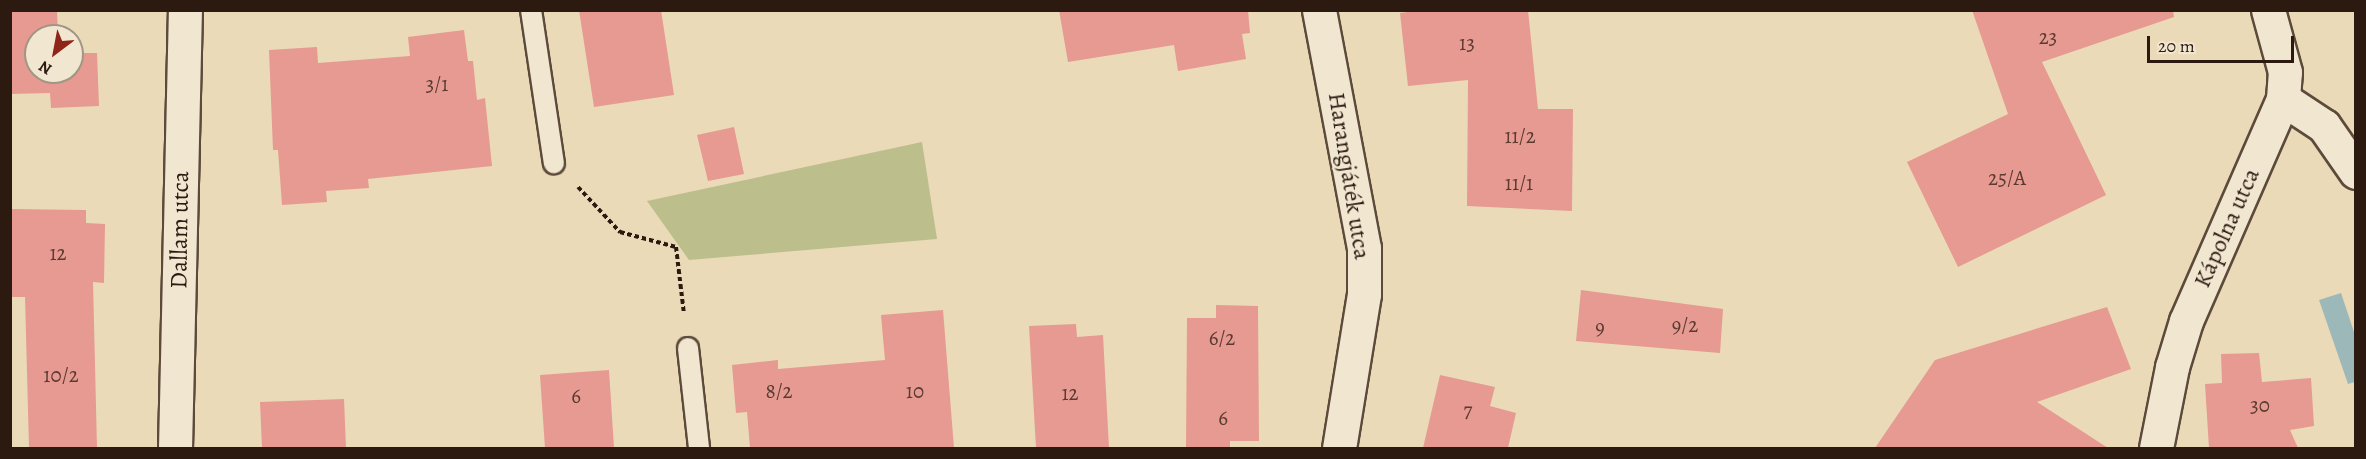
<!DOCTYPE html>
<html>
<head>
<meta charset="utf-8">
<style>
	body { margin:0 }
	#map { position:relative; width:2366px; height:459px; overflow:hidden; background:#eadab8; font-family:Alegreya,serif }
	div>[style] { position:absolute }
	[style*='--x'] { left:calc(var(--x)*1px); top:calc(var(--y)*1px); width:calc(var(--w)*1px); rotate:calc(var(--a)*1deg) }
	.green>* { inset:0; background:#bcbe8b }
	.water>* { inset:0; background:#9cb8b9 }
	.building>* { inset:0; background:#e69a91 }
	.path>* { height:4px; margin-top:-2px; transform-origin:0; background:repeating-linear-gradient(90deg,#2c1a11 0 4.5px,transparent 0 7.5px) }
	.roads { filter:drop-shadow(2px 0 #5c4a3b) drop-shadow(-2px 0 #5c4a3b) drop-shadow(0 2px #5c4a3b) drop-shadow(0 -2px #5c4a3b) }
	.service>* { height:20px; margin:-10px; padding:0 10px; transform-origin:10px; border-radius:10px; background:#f1e7d1 }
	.minor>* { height:33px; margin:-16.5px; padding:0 16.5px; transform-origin:16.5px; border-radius:16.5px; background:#f1e7d1 }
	span { translate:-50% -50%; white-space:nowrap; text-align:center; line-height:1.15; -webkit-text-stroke:4.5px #f1e7d1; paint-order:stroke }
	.number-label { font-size:21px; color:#5a3a31 }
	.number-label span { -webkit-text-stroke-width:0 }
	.street-label { font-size:24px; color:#2c1a11 }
	.frame { position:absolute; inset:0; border:12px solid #2c1a11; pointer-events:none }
	.north { position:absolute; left:24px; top:24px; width:60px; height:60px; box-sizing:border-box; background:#f1e7d1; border:2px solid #a29584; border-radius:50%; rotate:212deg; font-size:16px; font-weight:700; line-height:24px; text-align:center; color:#2c1a11 }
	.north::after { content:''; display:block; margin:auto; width:21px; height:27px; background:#8f2418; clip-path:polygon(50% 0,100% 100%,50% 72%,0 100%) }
	.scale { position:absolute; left:2147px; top:36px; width:147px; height:27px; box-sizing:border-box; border:3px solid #2c1a11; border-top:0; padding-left:8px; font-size:18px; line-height:21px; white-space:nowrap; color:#2c1a11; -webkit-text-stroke:4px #f1e7d1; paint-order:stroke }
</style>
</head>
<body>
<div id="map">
	<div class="green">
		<i style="clip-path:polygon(922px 142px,937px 239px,689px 260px,647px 201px)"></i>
	</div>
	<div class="water">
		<i style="clip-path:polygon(2341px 293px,2355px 335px,2355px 382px,2348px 384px,2319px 300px)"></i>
	</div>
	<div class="building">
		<i style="clip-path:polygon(10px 10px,57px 10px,58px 36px,36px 36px,36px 72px,72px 72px,72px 53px,97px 53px,99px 106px,51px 108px,50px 93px,10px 94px)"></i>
		<i style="clip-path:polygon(579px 10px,661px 10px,674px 95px,594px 107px)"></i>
		<i style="clip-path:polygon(1059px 10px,1248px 10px,1250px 33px,1242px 34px,1246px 59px,1178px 71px,1174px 45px,1068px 62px)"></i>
		<i style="clip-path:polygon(1423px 10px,1528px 10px,1538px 109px,1573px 109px,1572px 211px,1467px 206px,1468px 80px,1408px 86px,1400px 13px)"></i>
		<i style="clip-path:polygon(1972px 10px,2173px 10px,2174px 17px,2042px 62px,2106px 195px,1958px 267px,1907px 162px,2008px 114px)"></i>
		<i style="clip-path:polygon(464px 30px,468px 61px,473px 61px,477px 100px,485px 98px,492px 166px,368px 179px,369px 188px,326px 191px,327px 202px,282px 205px,278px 150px,273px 150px,269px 50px,317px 47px,318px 63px,410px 56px,408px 37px)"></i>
		<i style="clip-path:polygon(734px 127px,744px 174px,708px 181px,697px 135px)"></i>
		<i style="clip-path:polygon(10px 209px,86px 210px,86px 223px,105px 224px,104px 283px,93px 282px,97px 448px,29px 448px,25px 297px,10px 297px)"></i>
		<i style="clip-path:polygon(1581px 290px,1723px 309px,1720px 353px,1576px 341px)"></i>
		<i style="clip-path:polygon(1216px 305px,1258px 306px,1259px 441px,1230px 441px,1230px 448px,1186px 448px,1187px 318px,1216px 318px)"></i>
		<i style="clip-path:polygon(2107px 307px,2131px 369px,2037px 402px,2108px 448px,1875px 448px,1935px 360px)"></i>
		<i style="clip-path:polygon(943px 310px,954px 448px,750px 448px,747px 412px,736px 413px,732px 365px,778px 360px,778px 369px,885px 360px,881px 315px)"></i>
		<i style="clip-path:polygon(1076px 324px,1077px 337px,1103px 335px,1109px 448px,1036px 448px,1029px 326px)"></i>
		<i style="clip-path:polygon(2259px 353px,2262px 382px,2311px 378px,2314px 426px,2290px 430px,2298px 448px,2209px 448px,2205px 384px,2222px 383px,2221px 354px)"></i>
		<i style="clip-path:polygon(609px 370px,614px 448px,545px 448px,540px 375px)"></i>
		<i style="clip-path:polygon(1440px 375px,1495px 387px,1490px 406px,1516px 413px,1508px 448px,1423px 448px)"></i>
		<i style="clip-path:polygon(344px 399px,346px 448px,262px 448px,260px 402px)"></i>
	</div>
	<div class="path">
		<i style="--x:578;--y:187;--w:62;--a:47"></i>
		<i style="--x:620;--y:232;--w:58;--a:15"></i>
		<i style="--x:676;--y:247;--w:67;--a:83.2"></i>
	</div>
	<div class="roads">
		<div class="service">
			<i style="--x:531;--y:10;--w:155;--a:81.5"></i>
			<i style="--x:688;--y:348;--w:101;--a:83.7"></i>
		</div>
		<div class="minor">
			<i style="--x:1319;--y:10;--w:242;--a:79.3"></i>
			<i style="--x:1364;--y:248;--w:46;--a:90"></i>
			<i style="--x:1364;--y:294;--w:156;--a:99.2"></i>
			<i style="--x:2283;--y:99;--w:49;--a:33.4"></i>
			<i style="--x:2324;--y:126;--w:56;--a:55.2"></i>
			<i style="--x:175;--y:448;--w:438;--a:-88.7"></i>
			<i style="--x:2156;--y:448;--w:83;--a:-78.8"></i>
			<i style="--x:2172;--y:367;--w:48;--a:-73.1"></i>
			<i style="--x:2186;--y:321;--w:242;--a:-66.4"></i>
			<i style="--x:2283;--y:99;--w:27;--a:-86"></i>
			<i style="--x:2285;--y:72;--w:64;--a:-105.3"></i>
		</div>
	</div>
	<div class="number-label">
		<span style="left:2048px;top:37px">23</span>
		<span style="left:1467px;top:43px">13</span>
		<span style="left:437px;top:84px">3/1</span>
		<span style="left:1520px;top:136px">11/2</span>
		<span style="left:2007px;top:178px">25/A</span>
		<span style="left:1519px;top:183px">11/1</span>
		<span style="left:58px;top:253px">12</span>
		<span style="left:1685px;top:325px">9/2</span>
		<span style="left:1600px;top:327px">9</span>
		<span style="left:1222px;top:338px">6/2</span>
		<span style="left:61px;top:375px">10/2</span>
		<span style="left:779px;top:391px">8/2</span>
		<span style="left:915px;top:391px">10</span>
		<span style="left:1070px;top:393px">12</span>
		<span style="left:576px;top:396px">6</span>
		<span style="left:2260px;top:405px">30</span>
		<span style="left:1468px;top:410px">7</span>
		<span style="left:1223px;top:418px">6</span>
	</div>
	<div class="street-label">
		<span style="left:1349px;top:176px;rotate:81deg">Harangjáték utca</span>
		<span style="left:2227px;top:228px;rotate:-66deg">Kápolna utca</span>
		<span style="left:180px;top:230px;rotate:-89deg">Dallam utca</span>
	</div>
	<div class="frame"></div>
	<div class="north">N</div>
	<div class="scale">20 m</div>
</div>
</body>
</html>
